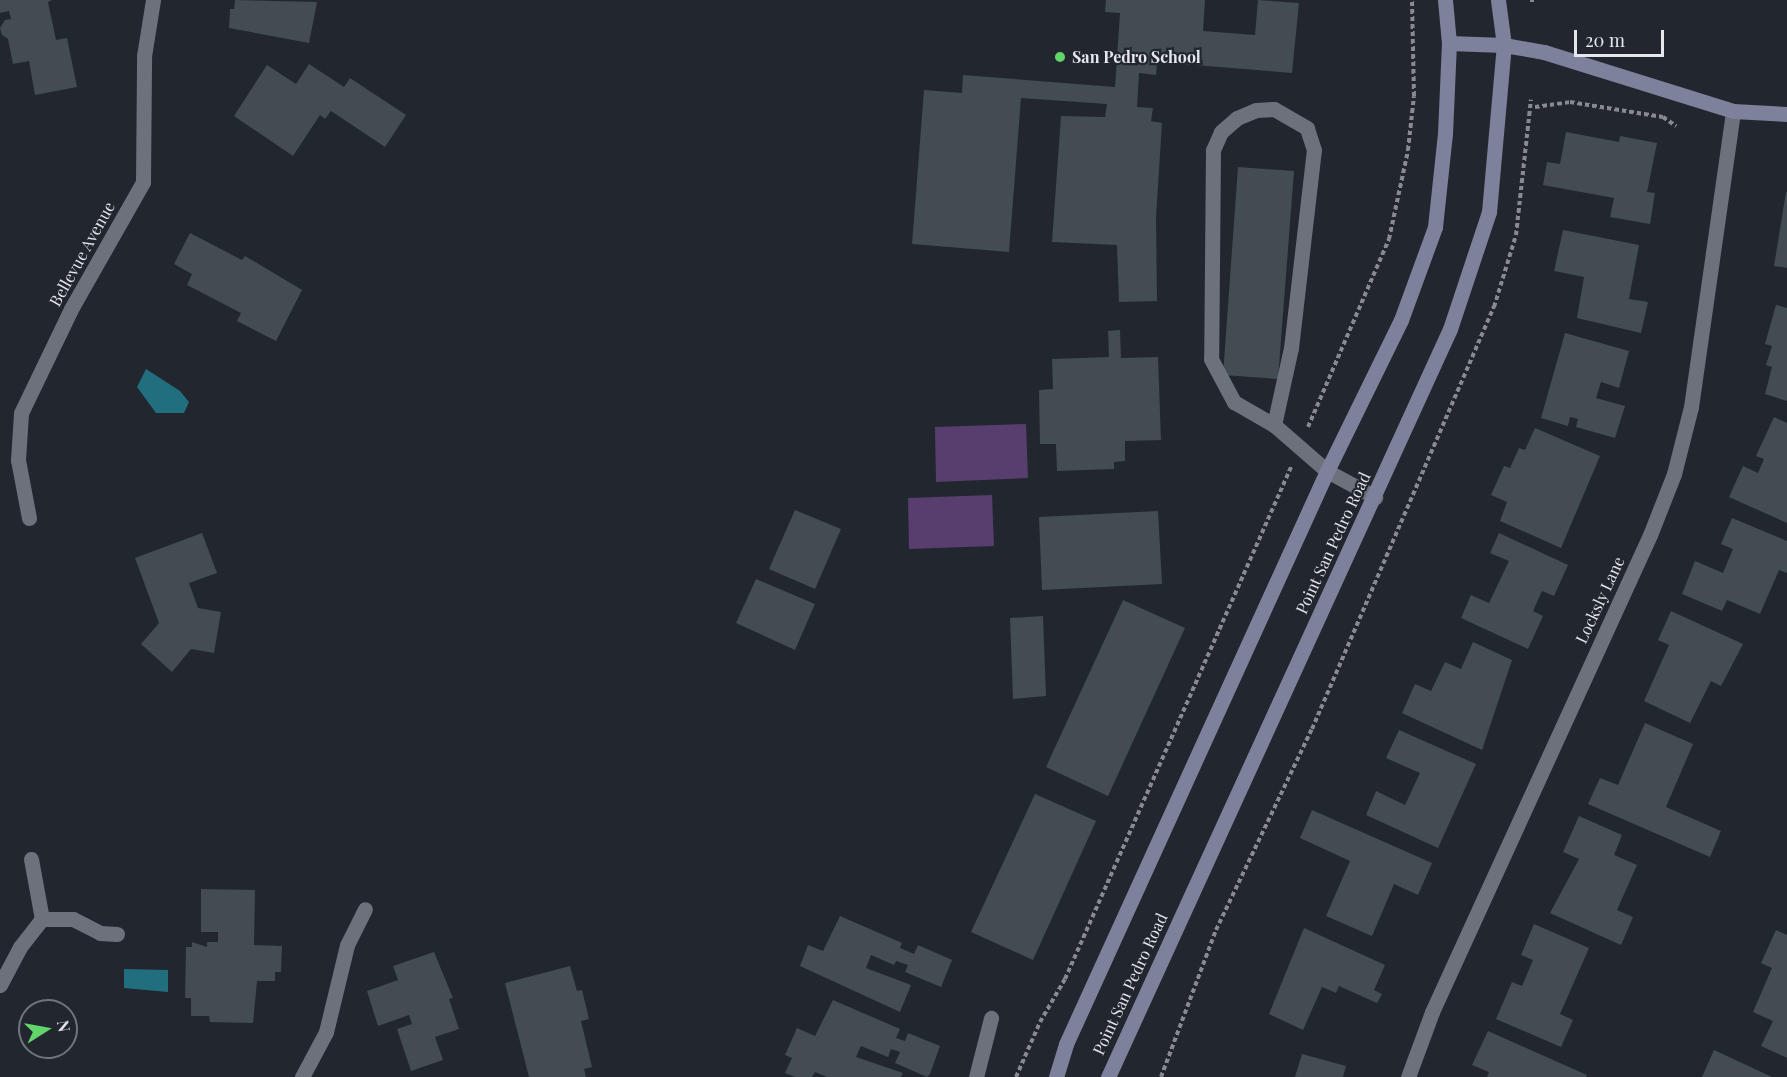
<!DOCTYPE html>
<html>
<head>
<meta charset="utf-8">
<style>
	body { margin:0 }
	#map { position:relative; width:1787px; height:1077px; overflow:hidden; background:#22272f; font-family:"Playfair Display",serif }
	div>[style] { position:absolute }
	[style*='--x'] { left:calc(var(--x)*1px); top:calc(var(--y)*1px); width:calc(var(--w)*1px); rotate:calc(var(--a)*1deg) }
	.green>* { inset:0; background:#573e6e }
	.water>* { inset:0; background:#216e7e }
	.building>* { inset:0; background:#424c52 }
	.path>* { height:4px; margin-top:-2px; transform-origin:0; background:repeating-linear-gradient(90deg,#878b91 0 4.5px,transparent 0 7.5px) }
	.lane>* { height:15px; margin:-7.5px; padding:0 7.5px; transform-origin:7.5px; border-radius:7.5px; background:#6c717b }
	.street>* { height:15px; margin:-7.5px; padding:0 7.5px; transform-origin:7.5px; border-radius:7.5px; background:#6c717b }
	.secondary>* { height:15px; margin:-7.5px; padding:0 7.5px; transform-origin:7.5px; border-radius:7.5px; background:#7e819b }
	.dots>* { width:16px; height:16px; translate:-50% -50%; box-sizing:border-box; border:3px solid #22272f; border-radius:50% }
	span { translate:-50% -50%; white-space:nowrap; text-align:center; line-height:1.15; -webkit-text-stroke:4.5px #22272f; paint-order:stroke }
	.poi-label { font-size:16px; color:#e4e7ec; font-weight:700 }
	.left { translate:0 -50%; text-align:left }
	.street-label { font-size:16px; color:#e4e7ec }
	.north { position:absolute; left:18px; top:999px; width:60px; height:60px; box-sizing:border-box; background:#22272f; border:2px solid #70747b; border-radius:50%; rotate:79deg; font-size:16px; font-weight:700; line-height:24px; text-align:center; color:#e4e7ec }
	.north::after { content:''; display:block; margin:auto; width:21px; height:27px; background:#61d46a; clip-path:polygon(50% 0,100% 100%,50% 72%,0 100%) }
	.scale { position:absolute; left:1574px; top:30px; width:90px; height:27px; box-sizing:border-box; border:3px solid #e4e7ec; border-top:0; padding-left:8px; font-size:18px; line-height:21px; white-space:nowrap; color:#e4e7ec; -webkit-text-stroke:4px #22272f; paint-order:stroke }
</style>
</head>
<body>
<div id="map">
	<div class="green">
		<i style="clip-path:polygon(1026px 424px,1028px 478px,936px 482px,935px 427px)"></i>
		<i style="clip-path:polygon(992px 495px,994px 546px,909px 549px,908px 498px)"></i>
	</div>
	<div class="water">
		<i style="clip-path:polygon(146px 369px,180px 391px,189px 402px,184px 413px,156px 413px,137px 387px)"></i>
		<i style="clip-path:polygon(124px 969px,168px 970px,168px 992px,124px 988px)"></i>
	</div>
	<div class="building">
		<i style="clip-path:polygon(0 0,52px 0,48px 2px,56px 40px,67px 38px,77px 87px,35px 95px,29px 61px,13px 64px,8px 39px,2px 35px,0 28px,5px 20px,11px 19px,9px 11px,0 13px)"></i>
		<i style="clip-path:polygon(235px 0,317px 2px,309px 43px,229px 28px,230px 9px,234px 9px)"></i>
		<i style="clip-path:polygon(1106px 0,1205px 0,1203px 31px,1255px 35px,1258px 0,1299px 3px,1292px 73px,1157px 62px,1156px 75px,1139px 73px,1137px 107px,1153px 108px,1151px 121px,1162px 123px,1156px 217px,1157px 301px,1119px 302px,1117px 245px,1052px 242px,1061px 116px,1105px 117px,1107px 104px,1021px 98px,1009px 252px,912px 244px,924px 90px,962px 93px,963px 75px,1115px 87px,1120px 13px,1105px 12px)"></i>
		<i style="clip-path:polygon(309px 64px,344px 87px,350px 78px,406px 115px,385px 147px,331px 111px,325px 119px,320px 115px,293px 156px,234px 116px,267px 65px,296px 84px)"></i>
		<i style="clip-path:polygon(1566px 132px,1619px 142px,1620px 136px,1657px 143px,1647px 192px,1655px 193px,1650px 224px,1610px 217px,1614px 198px,1543px 185px,1547px 162px,1560px 164px)"></i>
		<i style="clip-path:polygon(1238px 167px,1294px 171px,1278px 379px,1223px 375px)"></i>
		<i style="clip-path:polygon(1786px 192px,1787px 192px,1787px 268px,1774px 266px)"></i>
		<i style="clip-path:polygon(1563px 230px,1639px 245px,1629px 299px,1648px 302px,1641px 333px,1577px 318px,1584px 277px,1554px 271px)"></i>
		<i style="clip-path:polygon(190px 233px,242px 260px,245px 256px,302px 290px,276px 341px,237px 321px,241px 313px,187px 285px,192px 274px,174px 264px)"></i>
		<i style="clip-path:polygon(1776px 305px,1787px 308px,1787px 401px,1765px 394px,1772px 367px,1766px 365px,1772px 346px,1765px 344px)"></i>
		<i style="clip-path:polygon(1120px 330px,1121px 358px,1158px 357px,1161px 440px,1125px 441px,1125px 461px,1114px 462px,1114px 469px,1057px 471px,1056px 444px,1040px 444px,1039px 390px,1053px 389px,1052px 359px,1109px 357px,1108px 331px)"></i>
		<i style="clip-path:polygon(1565px 333px,1629px 351px,1619px 388px,1601px 382px,1596px 398px,1625px 406px,1615px 438px,1576px 427px,1578px 419px,1570px 417px,1568px 426px,1541px 418px)"></i>
		<i style="clip-path:polygon(1774px 417px,1787px 423px,1787px 523px,1729px 497px,1743px 466px,1758px 473px,1764px 459px,1756px 456px)"></i>
		<i style="clip-path:polygon(1535px 428px,1600px 456px,1561px 548px,1500px 521px,1507px 502px,1491px 495px,1504px 466px,1510px 468px,1519px 448px,1525px 450px)"></i>
		<i style="clip-path:polygon(795px 510px,841px 529px,815px 589px,769px 569px)"></i>
		<i style="clip-path:polygon(1158px 511px,1162px 584px,1042px 590px,1039px 517px)"></i>
		<i style="clip-path:polygon(1732px 518px,1787px 541px,1787px 573px,1779px 570px,1760px 614px,1727px 600px,1722px 611px,1682px 594px,1695px 561px,1723px 573px,1733px 549px,1721px 544px)"></i>
		<i style="clip-path:polygon(202px 533px,217px 573px,189px 583px,198px 608px,221px 612px,214px 653px,191px 649px,172px 672px,141px 644px,159px 623px,135px 558px)"></i>
		<i style="clip-path:polygon(1499px 533px,1568px 565px,1554px 596px,1542px 591px,1533px 611px,1543px 616px,1528px 649px,1461px 618px,1471px 595px,1489px 603px,1509px 561px,1490px 553px)"></i>
		<i style="clip-path:polygon(756px 579px,815px 604px,795px 650px,736px 623px)"></i>
		<i style="clip-path:polygon(1123px 600px,1185px 628px,1108px 796px,1046px 767px)"></i>
		<i style="clip-path:polygon(1671px 611px,1743px 644px,1721px 686px,1711px 681px,1690px 723px,1644px 701px,1669px 645px,1658px 640px)"></i>
		<i style="clip-path:polygon(1043px 616px,1046px 696px,1013px 699px,1010px 618px)"></i>
		<i style="clip-path:polygon(1473px 642px,1512px 660px,1482px 750px,1402px 713px,1415px 684px,1431px 691px,1445px 662px,1461px 669px)"></i>
		<i style="clip-path:polygon(1645px 723px,1693px 744px,1666px 807px,1721px 831px,1710px 857px,1588px 804px,1600px 778px,1618px 785px)"></i>
		<i style="clip-path:polygon(1399px 730px,1476px 764px,1438px 848px,1366px 815px,1376px 791px,1405px 805px,1420px 773px,1386px 758px)"></i>
		<i style="clip-path:polygon(1035px 794px,1096px 821px,1033px 960px,971px 932px)"></i>
		<i style="clip-path:polygon(1312px 810px,1432px 863px,1418px 895px,1394px 884px,1372px 936px,1326px 916px,1350px 861px,1300px 838px)"></i>
		<i style="clip-path:polygon(1579px 816px,1622px 835px,1614px 855px,1637px 865px,1617px 910px,1633px 917px,1621px 945px,1550px 913px,1579px 859px,1563px 852px)"></i>
		<i style="clip-path:polygon(201px 889px,255px 890px,254px 945px,282px 946px,281px 972px,275px 972px,275px 981px,257px 981px,253px 1023px,210px 1022px,209px 1016px,191px 1016px,191px 998px,185px 998px,186px 947px,192px 947px,192px 942px,207px 947px,207px 942px,218px 942px,218px 932px,201px 932px)"></i>
		<i style="clip-path:polygon(840px 916px,902px 943px,900px 948px,914px 954px,918px 945px,952px 960px,941px 987px,905px 972px,908px 965px,896px 961px,894px 965px,871px 955px,866px 968px,911px 985px,900px 1012px,800px 966px,808px 945px,823px 951px)"></i>
		<i style="clip-path:polygon(1534px 924px,1589px 948px,1560px 1014px,1573px 1020px,1561px 1047px,1496px 1019px,1512px 982px,1522px 986px,1533px 960px,1521px 955px)"></i>
		<i style="clip-path:polygon(1304px 928px,1385px 965px,1374px 990px,1382px 994px,1377px 1003px,1339px 986px,1336px 993px,1322px 987px,1303px 1030px,1269px 1014px)"></i>
		<i style="clip-path:polygon(1776px 930px,1787px 935px,1787px 1058px,1761px 1046px,1773px 1021px,1753px 1012px,1772px 968px,1761px 963px)"></i>
		<i style="clip-path:polygon(434px 952px,453px 998px,449px 999px,459px 1029px,435px 1037px,443px 1060px,411px 1071px,397px 1029px,412px 1024px,409px 1015px,378px 1026px,367px 991px,398px 980px,393px 966px)"></i>
		<i style="clip-path:polygon(570px 966px,577px 991px,582px 990px,589px 1019px,581px 1021px,592px 1067px,584px 1069px,586px 1077px,529px 1077px,505px 983px)"></i>
		<i style="clip-path:polygon(833px 1000px,900px 1029px,896px 1038px,905px 1041px,908px 1033px,940px 1046px,930px 1074px,927px 1077px,895px 1063px,900px 1052px,891px 1049px,888px 1057px,861px 1046px,856px 1057px,903px 1073px,901px 1077px,827px 1077px,815px 1072px,812px 1077px,795px 1077px,785px 1073px,792px 1058px,785px 1055px,797px 1028px,815px 1036px)"></i>
		<i style="clip-path:polygon(1488px 1031px,1587px 1075px,1586px 1077px,1487px 1077px,1489px 1072px,1472px 1065px)"></i>
		<i style="clip-path:polygon(1714px 1050px,1772px 1077px,1702px 1077px)"></i>
		<i style="clip-path:polygon(1302px 1054px,1346px 1066px,1343px 1077px,1295px 1077px)"></i>
	</div>
	<div class="path">
		<i style="--x:1532;--y:0;--w:2;--a:90"></i>
		<i style="--x:1535;--y:107;--w:35;--a:-8"></i>
		<i style="--x:1570;--y:102;--w:94;--a:9.2"></i>
		<i style="--x:1663;--y:117;--w:16;--a:35"></i>
		<i style="--x:1308;--y:427;--w:205;--a:-66.7"></i>
		<i style="--x:1389;--y:239;--w:91;--a:-77.9"></i>
		<i style="--x:1408;--y:150;--w:54;--a:-83.7"></i>
		<i style="--x:1414;--y:96;--w:96;--a:-91.2"></i>
		<i style="--x:1016;--y:1077;--w:60;--a:-66.4"></i>
		<i style="--x:1040;--y:1022;--w:50;--a:-59.8"></i>
		<i style="--x:1065;--y:979;--w:560;--a:-66.18"></i>
		<i style="--x:1161;--y:1077;--w:157;--a:-69.5"></i>
		<i style="--x:1216;--y:930;--w:223;--a:-64.5"></i>
		<i style="--x:1312;--y:729;--w:460;--a:-66.7"></i>
		<i style="--x:1494;--y:307;--w:75;--a:-73"></i>
		<i style="--x:1516;--y:235;--w:136;--a:-83.7"></i>
	</div>
	<div class="lane">
		<i style="--x:1274;--y:425;--w:79;--a:-77.6"></i>
		<i style="--x:1291;--y:348;--w:199;--a:-83.4"></i>
		<i style="--x:1314;--y:150;--w:23;--a:-108"></i>
		<i style="--x:1307;--y:128;--w:38;--a:-150"></i>
		<i style="--x:1274;--y:109;--w:18;--a:177"></i>
		<i style="--x:1256;--y:110;--w:21;--a:157"></i>
		<i style="--x:1237;--y:118;--w:21;--a:139"></i>
		<i style="--x:1221;--y:132;--w:20;--a:114"></i>
		<i style="--x:1213;--y:150;--w:209;--a:90.5"></i>
		<i style="--x:1211;--y:359;--w:49;--a:61.9"></i>
		<i style="--x:1234;--y:402;--w:46;--a:29.9"></i>
		<i style="--x:1274;--y:425;--w:70;--a:41"></i>
		<i style="--x:1327;--y:471;--w:55;--a:28.4"></i>
		<i style="--x:31;--y:859;--w:61;--a:79.6"></i>
		<i style="--x:0;--y:985;--w:43;--a:-62.2"></i>
		<i style="--x:20;--y:947;--w:36;--a:-52"></i>
		<i style="--x:42;--y:919;--w:31;--a:0"></i>
		<i style="--x:73;--y:919;--w:30;--a:27"></i>
		<i style="--x:100;--y:933;--w:17;--a:3"></i>
	</div>
	<div class="street">
		<i style="--x:29;--y:518;--w:59;--a:-100.7"></i>
		<i style="--x:18;--y:460;--w:47;--a:-86.3"></i>
		<i style="--x:21;--y:413;--w:115;--a:-64.3"></i>
		<i style="--x:71;--y:309;--w:146;--a:-60.4"></i>
		<i style="--x:143;--y:182;--w:126;--a:-89.5"></i>
		<i style="--x:144;--y:56;--w:57;--a:-80.9"></i>
		<i style="--x:302;--y:1077;--w:51;--a:-61.9"></i>
		<i style="--x:326;--y:1032;--w:89;--a:-76.4"></i>
		<i style="--x:347;--y:945;--w:40;--a:-63.4"></i>
		<i style="--x:976;--y:1077;--w:61;--a:-75.7"></i>
		<i style="--x:1408;--y:1077;--w:69;--a:-69.7"></i>
		<i style="--x:1432;--y:1012;--w:524;--a:-65.44"></i>
		<i style="--x:1650;--y:535;--w:66;--a:-68.5"></i>
		<i style="--x:1674;--y:474;--w:69;--a:-75.8"></i>
		<i style="--x:1691;--y:407;--w:299;--a:-81.9"></i>
	</div>
	<div class="secondary">
		<i style="--x:1449;--y:43;--w:55;--a:2.1"></i>
		<i style="--x:1504;--y:45;--w:41;--a:9.9"></i>
		<i style="--x:1544;--y:52;--w:198;--a:17.3"></i>
		<i style="--x:1733;--y:111;--w:54;--a:3.2"></i>
		<i style="--x:1056;--y:1077;--w:34;--a:-73"></i>
		<i style="--x:1066;--y:1044;--w:630;--a:-65.51"></i>
		<i style="--x:1327;--y:471;--w:168;--a:-63.9"></i>
		<i style="--x:1401;--y:320;--w:99;--a:-69.9"></i>
		<i style="--x:1435;--y:227;--w:94;--a:-83.9"></i>
		<i style="--x:1445;--y:134;--w:91;--a:-87.5"></i>
		<i style="--x:1449;--y:43;--w:43;--a:-95.3"></i>
		<i style="--x:1108;--y:1077;--w:822;--a:-65.43"></i>
		<i style="--x:1450;--y:329;--w:123;--a:-71.6"></i>
		<i style="--x:1489;--y:212;--w:168;--a:-84.9"></i>
		<i style="--x:1504;--y:45;--w:45;--a:-97.6"></i>
	</div>
	<div class="dots">
		<i style="left:1060px;top:57px;background:#61d46a"></i>
	</div>
	<div class="poi-label">
		<span class="left" style="left:1072px;top:57px">San Pedro School</span>
	</div>
	<div class="street-label">
		<span style="left:82px;top:254px;rotate:-61deg">Bellevue Avenue</span>
		<span style="left:1333px;top:543px;rotate:-65deg">Point San Pedro Road</span>
		<span style="left:1600px;top:600px;rotate:-65deg">Locksly Lane</span>
		<span style="left:1130px;top:984px;rotate:-65deg">Point San Pedro Road</span>
	</div>
	<div class="north">N</div>
	<div class="scale">20 m</div>
</div>
</body>
</html>
